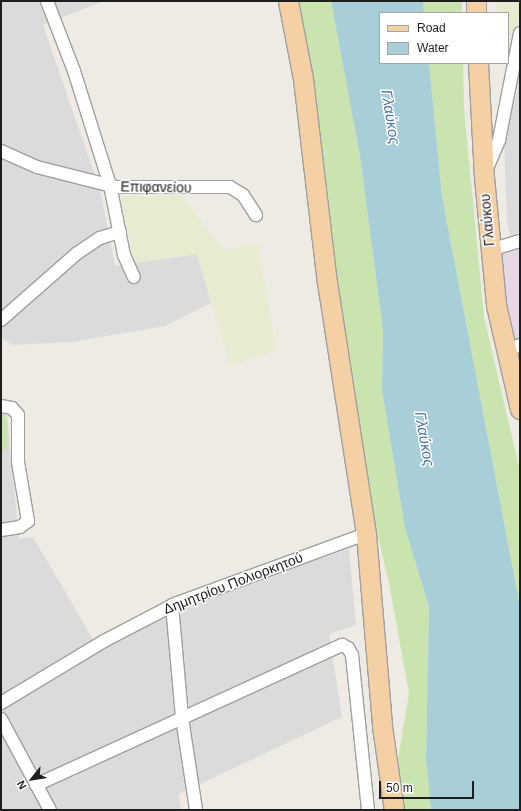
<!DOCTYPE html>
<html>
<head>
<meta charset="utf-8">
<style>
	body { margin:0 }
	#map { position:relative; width:521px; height:811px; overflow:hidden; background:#eeebe4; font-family:Helvetica,sans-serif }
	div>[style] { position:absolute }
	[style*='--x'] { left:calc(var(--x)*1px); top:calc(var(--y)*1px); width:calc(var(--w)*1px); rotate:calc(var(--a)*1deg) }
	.residential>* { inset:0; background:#dcdbdb }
	.industrial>* { inset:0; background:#e6d7e4 }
	.farmland>* { inset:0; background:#e9ebd1 }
	.grass>* { inset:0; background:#c9e4ae }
	.water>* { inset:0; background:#a8ced8 }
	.roads { filter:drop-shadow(1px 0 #9f9f9f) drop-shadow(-1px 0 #9f9f9f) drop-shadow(0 1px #9f9f9f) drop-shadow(0 -1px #9f9f9f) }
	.street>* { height:12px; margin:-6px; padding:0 6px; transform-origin:6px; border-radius:6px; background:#fff }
	.primary>* { height:19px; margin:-9.5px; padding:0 9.5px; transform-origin:9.5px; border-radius:9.5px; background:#f4d0a4 }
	span { translate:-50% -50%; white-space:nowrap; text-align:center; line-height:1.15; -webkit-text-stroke:3px #fff; paint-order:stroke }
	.street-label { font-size:14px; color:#1e1e1e }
	.water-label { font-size:15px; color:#4f779e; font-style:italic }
	.frame { position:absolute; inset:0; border:2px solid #1e1e1e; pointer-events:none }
	.legend { position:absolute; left:379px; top:12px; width:130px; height:52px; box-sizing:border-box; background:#fff; border:1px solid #a5a5a5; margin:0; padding:5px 7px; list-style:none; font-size:12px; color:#1e1e1e }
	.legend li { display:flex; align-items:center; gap:8px; height:20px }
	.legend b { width:20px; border:1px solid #a5a5a5 }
	.north { position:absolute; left:12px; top:759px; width:40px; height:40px; -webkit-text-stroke:3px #fff; paint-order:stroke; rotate:240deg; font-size:11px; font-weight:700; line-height:16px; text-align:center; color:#1e1e1e }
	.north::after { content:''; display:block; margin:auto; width:14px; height:18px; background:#1e1e1e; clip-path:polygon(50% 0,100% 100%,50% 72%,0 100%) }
	.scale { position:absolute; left:379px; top:781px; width:95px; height:18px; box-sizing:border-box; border:2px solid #1e1e1e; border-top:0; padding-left:5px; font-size:12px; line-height:14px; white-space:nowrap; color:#1e1e1e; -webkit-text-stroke:3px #fff; paint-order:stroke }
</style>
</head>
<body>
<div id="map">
	<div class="residential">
		<i style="clip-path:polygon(1px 1px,104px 1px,43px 25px,100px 190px,115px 266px,197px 254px,211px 303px,165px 326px,71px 342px,13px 345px,1px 338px)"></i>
		<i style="clip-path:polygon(520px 34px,520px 237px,511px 239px,507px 222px,504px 140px,517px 93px)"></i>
		<i style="clip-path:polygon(1px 394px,7px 415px,19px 539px,33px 537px,100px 651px,183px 605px,349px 549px,356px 625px,329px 634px,342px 717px,179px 794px,181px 810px,1px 810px)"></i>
	</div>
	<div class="industrial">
		<i style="clip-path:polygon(520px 246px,520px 337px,506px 343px,491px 255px)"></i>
	</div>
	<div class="farmland">
		<i style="clip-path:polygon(496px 1px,520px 1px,517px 33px,508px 39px,508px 13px,497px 13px)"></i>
		<i style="clip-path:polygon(181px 195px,224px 250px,258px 243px,276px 350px,230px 365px,197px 254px,134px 263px,121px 196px)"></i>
	</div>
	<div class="grass">
		<i style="clip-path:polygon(292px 1px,331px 1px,360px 156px,383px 330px,382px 390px,405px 528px,429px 607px,426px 759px,431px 810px,403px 810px,398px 759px,409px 693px,389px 583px,364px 477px)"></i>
		<i style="clip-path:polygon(423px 1px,462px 1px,462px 13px,424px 13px)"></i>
		<i style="clip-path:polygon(429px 63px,463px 63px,464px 109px,484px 317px,520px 471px,520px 607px,442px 196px)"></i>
		<i style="clip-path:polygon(1px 415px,7px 415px,8px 449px,1px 449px)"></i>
	</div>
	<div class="water">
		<i style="clip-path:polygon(331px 1px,423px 1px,424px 13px,380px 13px,380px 63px,429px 63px,442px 196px,520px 607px,520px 810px,431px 810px,426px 759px,429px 607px,405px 528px,382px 390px,383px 330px,360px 156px)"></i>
	</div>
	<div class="roads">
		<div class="street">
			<i style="--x:47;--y:1;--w:75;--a:68.9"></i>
			<i style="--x:74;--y:71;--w:120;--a:72.5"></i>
			<i style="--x:110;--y:185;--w:71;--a:78.7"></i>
			<i style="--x:124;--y:255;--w:24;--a:66"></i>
			<i style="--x:1;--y:151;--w:39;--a:24"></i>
			<i style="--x:37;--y:167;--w:81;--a:14.2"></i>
			<i style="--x:116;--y:187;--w:114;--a:0"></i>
			<i style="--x:230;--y:187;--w:15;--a:32"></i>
			<i style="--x:243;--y:195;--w:24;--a:57"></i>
			<i style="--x:486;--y:171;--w:34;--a:-67"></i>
			<i style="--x:499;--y:140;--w:109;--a:-78.9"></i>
			<i style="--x:490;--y:250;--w:31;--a:-17"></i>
			<i style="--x:1;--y:320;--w:100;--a:-41.3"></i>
			<i style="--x:76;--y:254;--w:29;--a:-34"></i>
			<i style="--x:100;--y:238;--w:21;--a:-17"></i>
			<i style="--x:506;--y:351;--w:15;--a:-23"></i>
			<i style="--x:1;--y:406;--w:11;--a:10"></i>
			<i style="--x:12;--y:408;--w:9;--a:49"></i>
			<i style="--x:18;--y:415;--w:47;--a:90"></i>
			<i style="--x:18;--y:462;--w:60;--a:80.4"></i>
			<i style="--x:28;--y:521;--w:10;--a:143"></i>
			<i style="--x:20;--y:527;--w:19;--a:171"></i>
			<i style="--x:172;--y:605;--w:113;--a:84.9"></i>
			<i style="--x:182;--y:718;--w:93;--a:81.3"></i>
			<i style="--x:1;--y:703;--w:120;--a:-31"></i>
			<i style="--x:104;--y:641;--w:82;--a:-27.5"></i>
			<i style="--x:177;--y:603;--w:201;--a:-20.1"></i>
			<i style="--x:1;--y:719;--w:103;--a:61.7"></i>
			<i style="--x:36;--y:785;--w:337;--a:-24.6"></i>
			<i style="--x:342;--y:645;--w:7;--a:27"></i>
			<i style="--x:348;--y:648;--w:8;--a:60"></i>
			<i style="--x:352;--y:655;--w:156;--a:84.1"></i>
		</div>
		<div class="primary">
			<i style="--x:288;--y:1;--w:79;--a:79.1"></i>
			<i style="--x:303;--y:79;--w:204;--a:83.3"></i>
			<i style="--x:327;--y:282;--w:255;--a:81.2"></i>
			<i style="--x:366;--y:534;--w:193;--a:85.2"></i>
			<i style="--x:382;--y:726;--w:85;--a:81.9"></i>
			<i style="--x:476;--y:1;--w:12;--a:90"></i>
			<i style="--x:478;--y:63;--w:114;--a:87"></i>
			<i style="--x:484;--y:177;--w:129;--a:84.6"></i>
			<i style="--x:496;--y:305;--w:107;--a:77"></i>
		</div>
	</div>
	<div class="street-label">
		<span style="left:156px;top:187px;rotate:1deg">Επιφανείου</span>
		<span style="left:487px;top:220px;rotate:-95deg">Γλαύκου</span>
		<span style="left:233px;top:583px;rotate:-21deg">Δημητρίου Πολιορκητού</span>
	</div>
	<div class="water-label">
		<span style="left:391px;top:117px;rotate:81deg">Γλαύκος</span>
		<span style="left:425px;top:439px;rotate:80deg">Γλαύκος</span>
	</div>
	<div class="frame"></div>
	<ul class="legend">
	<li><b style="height:5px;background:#f4d0a4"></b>Road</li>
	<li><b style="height:11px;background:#a8ced8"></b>Water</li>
	</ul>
	<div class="north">N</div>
	<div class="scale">50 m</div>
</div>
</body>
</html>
